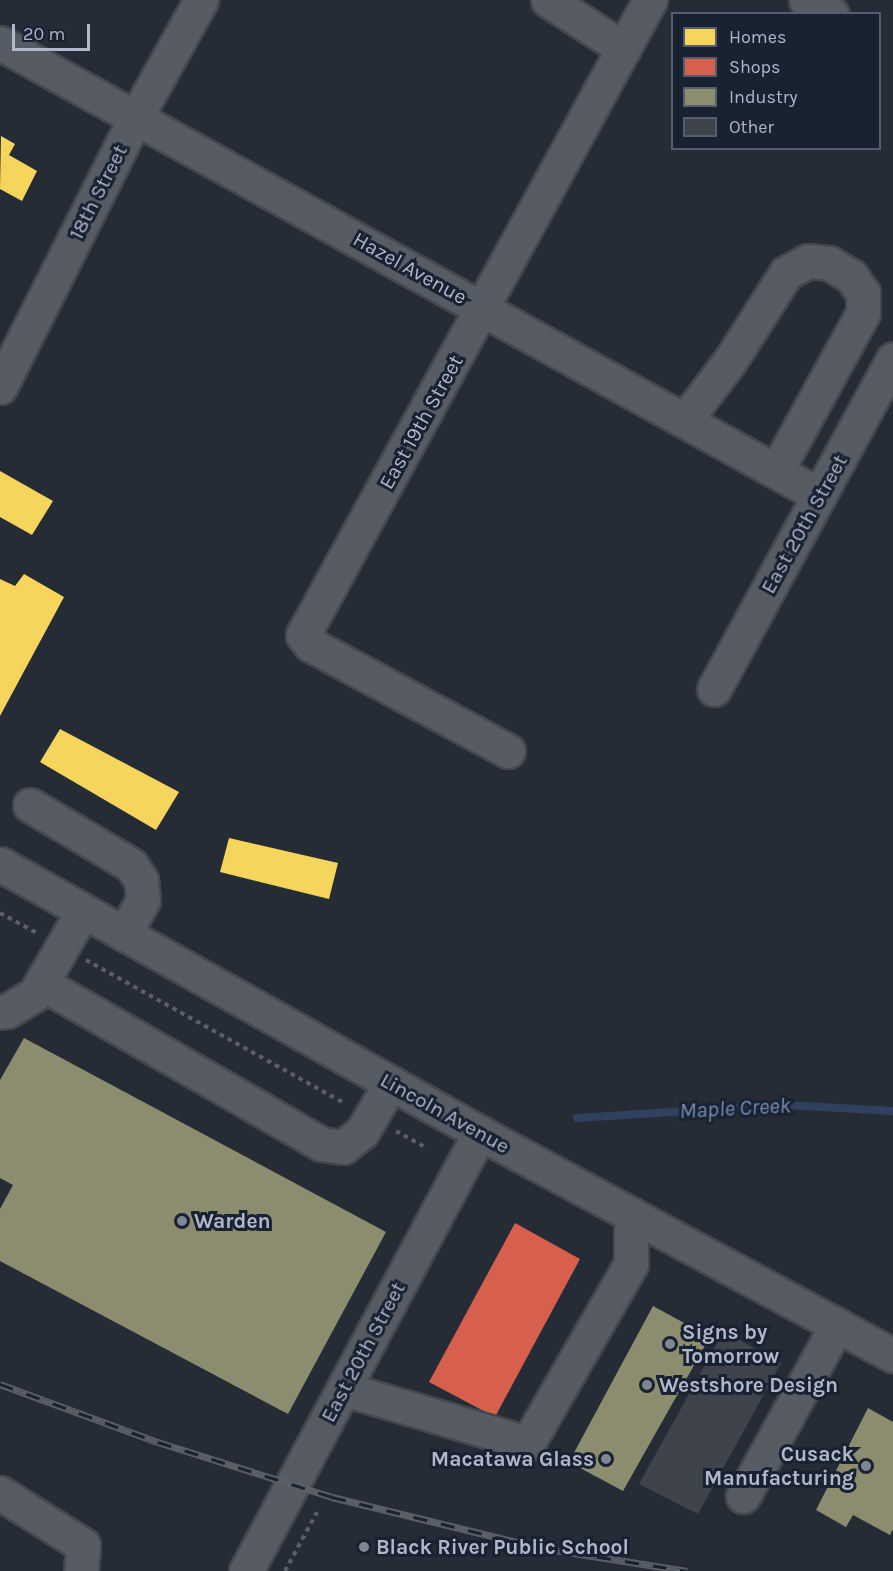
<!DOCTYPE html>
<html>
<head>
<meta charset="utf-8">
<style>
	body { margin:0 }
	#map { position:relative; width:893px; height:1571px; overflow:hidden; background:#262c36; font-family:Karla,sans-serif }
	div>[style] { position:absolute }
	[style*='--x'] { left:calc(var(--x)*1px); top:calc(var(--y)*1px); width:calc(var(--w)*1px); rotate:calc(var(--a)*1deg) }
	.homes>* { inset:0; background:#f6d55c }
	.shops>* { inset:0; background:#d6604d }
	.industry>* { inset:0; background:#8c8c6e }
	.stream>* { height:8px; margin:-4px; padding:0 4px; transform-origin:4px; border-radius:4px; background:#2f415f }
	.building>* { inset:0; background:#3f444c }
	.path>* { height:4px; margin-top:-2px; transform-origin:0; background:repeating-linear-gradient(90deg,#5a5f67 0 4.5px,transparent 0 9px) }
	.roads { filter:drop-shadow(2px 0 #43474e) drop-shadow(-2px 0 #43474e) drop-shadow(0 2px #43474e) drop-shadow(0 -2px #43474e) }
	.minor>* { height:33px; margin:-16.5px; padding:0 16.5px; transform-origin:16.5px; border-radius:16.5px; background:#565b64 }
	.rail>* { height:7px; margin-top:-3.5px; transform-origin:0; background:repeating-linear-gradient(90deg,#192231 0 14px,#5a5e67 0 28px); box-sizing:border-box; border-block:2px solid #5a5e67 }
	.dots>* { width:16px; height:16px; translate:-50% -50%; box-sizing:border-box; border:3px solid #192231; border-radius:50% }
	span { translate:-50% -50%; white-space:nowrap; text-align:center; line-height:1.15; -webkit-text-stroke:6px #192231; paint-order:stroke }
	.street-label { font-size:21px; color:#afb7c8 }
	.poi-label { font-size:21px; color:#afb7c8; font-weight:700 }
	.left { translate:0 -50%; text-align:left }
	.right { translate:-100% -50%; text-align:right }
	.water-label { font-size:22px; color:#748cb3; font-style:italic }
	.legend { position:absolute; left:671px; top:12px; width:210px; height:138px; box-sizing:border-box; background:#192231; border:2px solid #555e6d; margin:0; padding:8px 10px; list-style:none; font-size:18px; color:#afb7c8 }
	.legend li { display:flex; align-items:center; gap:12px; height:30px }
	.legend b { width:30px; border:2px solid #555e6d }
	.scale { position:absolute; left:12px; top:24px; width:78px; height:27px; box-sizing:border-box; border:3px solid #afb7c8; border-top:0; padding-left:8px; font-size:18px; line-height:21px; white-space:nowrap; color:#afb7c8; -webkit-text-stroke:4px #192231; paint-order:stroke }
</style>
</head>
<body>
<div id="map">
	<div class="homes">
		<i style="clip-path:polygon(1px 136px,15px 144px,9px 155px,37px 171px,22px 201px,0 189px)"></i>
		<i style="clip-path:polygon(0 471px,53px 501px,32px 535px,0 517px)"></i>
		<i style="clip-path:polygon(24px 574px,64px 597px,0 716px,0 579px,15px 586px)"></i>
		<i style="clip-path:polygon(60px 729px,179px 792px,156px 830px,40px 762px)"></i>
		<i style="clip-path:polygon(229px 838px,338px 863px,329px 899px,220px 872px)"></i>
	</div>
	<div class="shops">
		<i style="clip-path:polygon(515px 1223px,580px 1259px,495px 1417px,429px 1382px)"></i>
	</div>
	<div class="industry">
		<i style="clip-path:polygon(24px 1038px,386px 1232px,288px 1414px,0 1261px,0 1209px,13px 1185px,0 1178px,0 1080px)"></i>
		<i style="clip-path:polygon(653px 1306px,710px 1337px,623px 1491px,569px 1462px)"></i>
		<i style="clip-path:polygon(868px 1408px,893px 1422px,893px 1529px,890px 1535px,853px 1515px,846px 1527px,816px 1510px)"></i>
	</div>
	<div class="stream">
		<i style="--x:577;--y:1118;--w:209;--a:-3.6"></i>
		<i style="--x:786;--y:1105;--w:107;--a:3.2"></i>
	</div>
	<div class="building">
		<i style="clip-path:polygon(724px 1331px,781px 1363px,698px 1514px,639px 1484px)"></i>
	</div>
	<div class="path">
		<i style="--x:0;--y:913;--w:42;--a:28.4"></i>
		<i style="--x:86;--y:960;--w:295;--a:29"></i>
		<i style="--x:396;--y:1131;--w:35;--a:29"></i>
		<i style="--x:285;--y:1571;--w:67;--a:-61.5"></i>
	</div>
	<div class="roads">
		<div class="minor">
			<i style="--x:548;--y:0;--w:90;--a:32.8"></i>
			<i style="--x:806;--y:0;--w:29;--a:29"></i>
			<i style="--x:0;--y:43;--w:935;--a:28.89"></i>
			<i style="--x:0;--y:387;--w:302;--a:-63.3"></i>
			<i style="--x:136;--y:117;--w:134;--a:-60.9"></i>
			<i style="--x:685;--y:420;--w:74;--a:-52.7"></i>
			<i style="--x:730;--y:361;--w:104;--a:-57.5"></i>
			<i style="--x:786;--y:273;--w:25;--a:-29"></i>
			<i style="--x:808;--y:261;--w:21;--a:5"></i>
			<i style="--x:829;--y:263;--w:26;--a:31"></i>
			<i style="--x:851;--y:276;--w:21;--a:55"></i>
			<i style="--x:863;--y:293;--w:20;--a:90"></i>
			<i style="--x:863;--y:313;--w:180;--a:118.8"></i>
			<i style="--x:714;--y:689;--w:375;--a:-61.5"></i>
			<i style="--x:508;--y:751;--w:224;--a:-151.7"></i>
			<i style="--x:311;--y:645;--w:13;--a:-129"></i>
			<i style="--x:303;--y:635;--w:724;--a:-61.35"></i>
			<i style="--x:30;--y:805;--w:117;--a:30.7"></i>
			<i style="--x:131;--y:865;--w:18;--a:56"></i>
			<i style="--x:141;--y:880;--w:20;--a:84"></i>
			<i style="--x:143;--y:900;--w:39;--a:119"></i>
			<i style="--x:0;--y:864;--w:550;--a:29.27"></i>
			<i style="--x:480;--y:1133;--w:469;--a:28.3"></i>
			<i style="--x:43;--y:984;--w:321;--a:29.9"></i>
			<i style="--x:321;--y:1144;--w:22;--a:8"></i>
			<i style="--x:343;--y:1147;--w:24;--a:-38"></i>
			<i style="--x:362;--y:1132;--w:57;--a:-59.4"></i>
			<i style="--x:0;--y:1012;--w:7;--a:-8"></i>
			<i style="--x:7;--y:1011;--w:33;--a:-31"></i>
			<i style="--x:35;--y:994;--w:96;--a:-60"></i>
			<i style="--x:344;--y:1389;--w:192;--a:16.4"></i>
			<i style="--x:528;--y:1443;--w:207;--a:-60.1"></i>
			<i style="--x:631;--y:1264;--w:50;--a:-90"></i>
			<i style="--x:0;--y:1493;--w:98;--a:32.1"></i>
			<i style="--x:83;--y:1545;--w:26;--a:94"></i>
			<i style="--x:743;--y:1496;--w:195;--a:-61.2"></i>
			<i style="--x:246;--y:1571;--w:497;--a:-61.9"></i>
		</div>
	</div>
	<div class="rail">
		<i style="--x:0;--y:1384;--w:168;--a:20.2"></i>
		<i style="--x:158;--y:1442;--w:182;--a:17.5"></i>
		<i style="--x:332;--y:1497;--w:216;--a:13.7"></i>
		<i style="--x:542;--y:1548;--w:147;--a:9"></i>
	</div>
	<div class="dots">
		<i style="left:182px;top:1221px;background:#7f8695"></i>
		<i style="left:670px;top:1344px;background:#7f8695"></i>
		<i style="left:647px;top:1385px;background:#7f8695"></i>
		<i style="left:606px;top:1459px;background:#7f8695"></i>
		<i style="left:866px;top:1466px;background:#7f8695"></i>
		<i style="left:364px;top:1547px;background:#7f8695"></i>
	</div>
	<div class="street-label">
		<span style="left:98px;top:192px;rotate:-63deg">18th Street</span>
		<span style="left:410px;top:268px;rotate:29deg">Hazel Avenue</span>
		<span style="left:421px;top:422px;rotate:-61deg">East 19th Street</span>
		<span style="left:804px;top:524px;rotate:-61deg">East 20th Street</span>
		<span style="left:445px;top:1113px;rotate:29deg">Lincoln Avenue</span>
		<span style="left:363px;top:1352px;rotate:-62deg">East 20th Street</span>
	</div>
	<div class="poi-label">
		<span class="left" style="left:194px;top:1221px">Warden</span>
		<span class="left" style="left:682px;top:1344px">Signs by<br>Tomorrow</span>
		<span class="left" style="left:659px;top:1385px">Westshore Design</span>
		<span class="right" style="left:854px;top:1466px">Cusack<br>Manufacturing</span>
		<span class="right" style="left:594px;top:1459px">Macatawa Glass</span>
		<span class="left" style="left:376px;top:1547px">Black River Public School</span>
	</div>
	<div class="water-label">
		<span style="left:735px;top:1109px;rotate:-3deg">Maple Creek</span>
	</div>
	<ul class="legend">
	<li><b style="height:16px;background:#f6d55c"></b>Homes</li>
	<li><b style="height:16px;background:#d6604d"></b>Shops</li>
	<li><b style="height:16px;background:#8c8c6e"></b>Industry</li>
	<li><b style="height:16px;background:#3f444c"></b>Other</li>
	</ul>
	<div class="scale">20 m</div>
</div>
</body>
</html>
